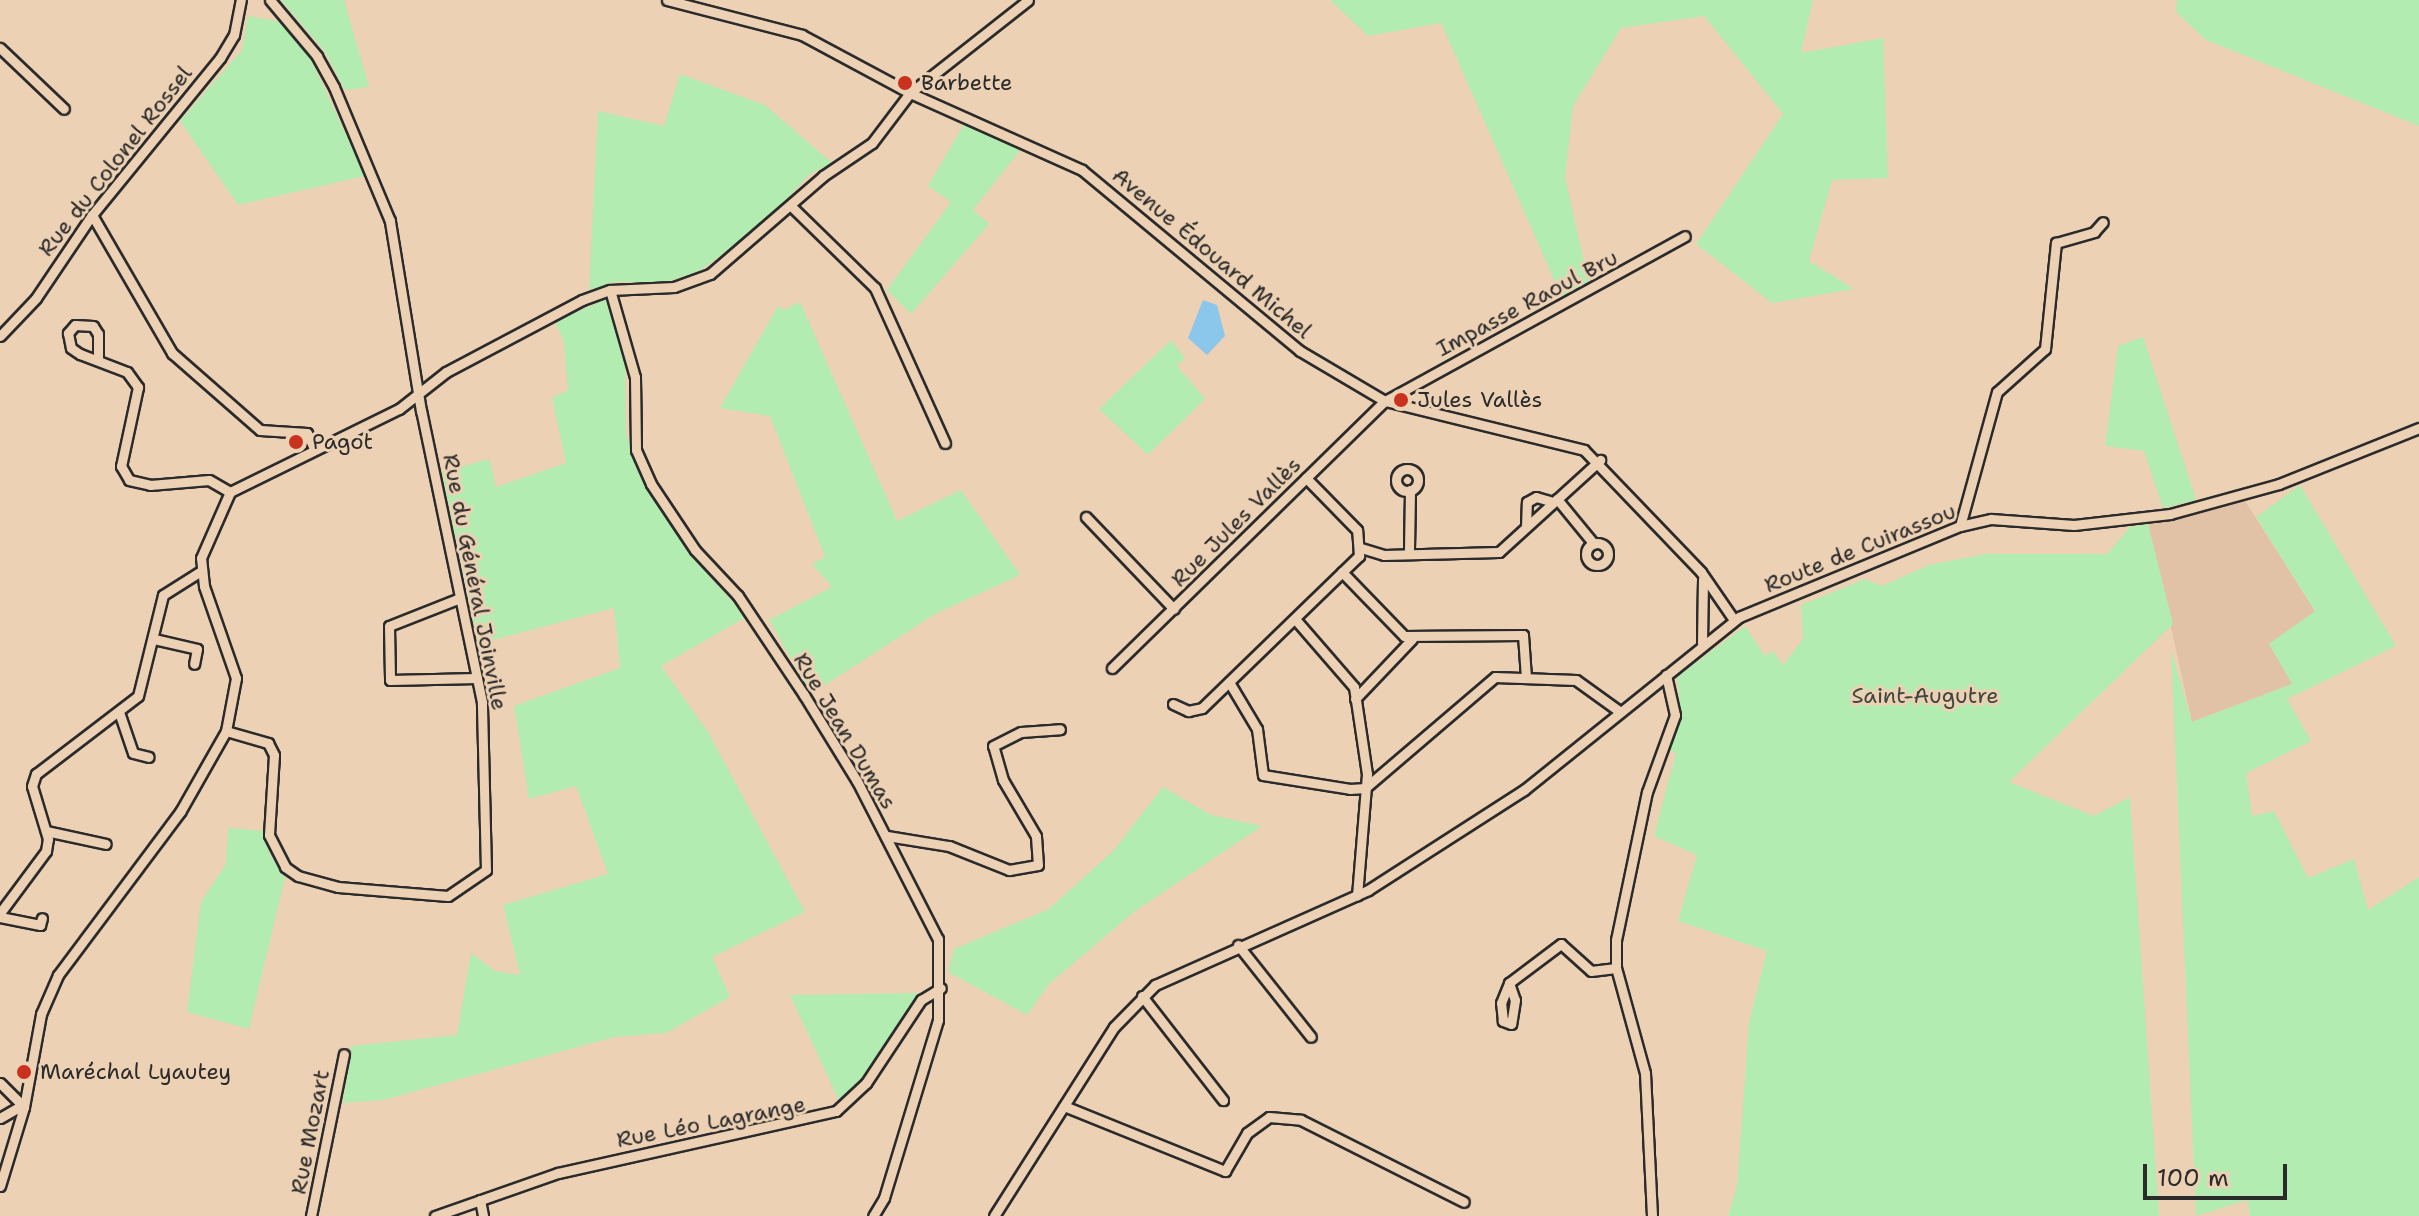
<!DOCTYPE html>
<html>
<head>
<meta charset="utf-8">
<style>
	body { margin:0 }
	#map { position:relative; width:2419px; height:1216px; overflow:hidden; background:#edd1b4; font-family:"Shantell Sans",sans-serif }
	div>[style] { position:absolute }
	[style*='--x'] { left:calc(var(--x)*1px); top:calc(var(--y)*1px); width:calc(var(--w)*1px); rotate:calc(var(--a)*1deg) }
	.built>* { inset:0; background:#e2c2a6 }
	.green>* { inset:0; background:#b2ecb0 }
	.water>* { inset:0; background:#8bc7eb }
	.roads { filter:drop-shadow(2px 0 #2b2b2b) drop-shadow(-2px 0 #2b2b2b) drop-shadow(0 2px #2b2b2b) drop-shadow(0 -2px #2b2b2b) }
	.minor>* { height:9px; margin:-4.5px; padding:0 4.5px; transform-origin:4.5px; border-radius:4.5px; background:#edd1b4 }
	.minor>.ring { margin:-4.5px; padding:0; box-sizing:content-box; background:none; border:9px solid #edd1b4; border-radius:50% }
	.dots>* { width:22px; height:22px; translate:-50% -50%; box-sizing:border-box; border:4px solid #edd1b4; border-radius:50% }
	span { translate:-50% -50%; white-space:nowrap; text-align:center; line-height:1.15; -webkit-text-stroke:6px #edd1b4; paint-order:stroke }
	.poi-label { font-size:22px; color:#2b2b2b }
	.left { translate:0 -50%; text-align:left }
	.street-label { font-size:22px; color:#2b2b2b }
	.park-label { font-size:22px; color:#3f483f }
	.scale { position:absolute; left:2143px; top:1164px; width:144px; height:36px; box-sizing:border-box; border:4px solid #2b2b2b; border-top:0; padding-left:10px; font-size:24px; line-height:28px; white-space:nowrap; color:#2b2b2b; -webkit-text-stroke:6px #edd1b4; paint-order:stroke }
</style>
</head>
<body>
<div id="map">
	<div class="built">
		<i style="clip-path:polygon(2245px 501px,2315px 611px,2292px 684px,2192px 722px,2148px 524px)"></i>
	</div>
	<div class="green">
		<i style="clip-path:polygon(281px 0,344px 0,369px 87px,345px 90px,325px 52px)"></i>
		<i style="clip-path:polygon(1330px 0,1813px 0,1801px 53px,1883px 38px,1888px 178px,1832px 180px,1809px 261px,1854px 289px,1772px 303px,1696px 244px,1783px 114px,1704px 16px,1621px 28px,1573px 106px,1565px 177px,1589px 284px,1563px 300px,1441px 23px,1368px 36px)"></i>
		<i style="clip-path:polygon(2177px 0,2419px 0,2419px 126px,2206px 40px,2176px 12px)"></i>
		<i style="clip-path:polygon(248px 16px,282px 22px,309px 55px,365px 176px,238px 205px,180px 121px,242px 50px)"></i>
		<i style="clip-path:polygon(680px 74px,765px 105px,832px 163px,810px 174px,765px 222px,701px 270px,667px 282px,615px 282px,589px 290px,598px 111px,664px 126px)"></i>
		<i style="clip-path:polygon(964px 124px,1022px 148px,973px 210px,989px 224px,911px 314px,887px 290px,951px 202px,928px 186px)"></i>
		<i style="clip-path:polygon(607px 299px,625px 353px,626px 433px,641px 475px,687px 551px,746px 617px,661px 666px,708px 732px,805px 912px,712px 957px,730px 997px,666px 1033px,614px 1037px,383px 1100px,343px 1103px,351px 1046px,457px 1035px,471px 953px,495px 971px,520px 975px,503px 905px,608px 874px,576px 786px,529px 799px,514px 706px,620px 668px,614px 608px,478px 644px,442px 472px,489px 459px,496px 487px,566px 463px,552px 398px,568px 390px,564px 342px,555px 321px)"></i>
		<i style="clip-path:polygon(800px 302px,897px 521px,961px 490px,1020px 575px,935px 614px,811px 694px,769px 620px,832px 587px,812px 564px,825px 557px,770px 416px,720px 408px,778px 306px,784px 310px)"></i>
		<i style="clip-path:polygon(2143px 337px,2196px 500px,2163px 508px,2144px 451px,2105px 446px,2118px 346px)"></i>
		<i style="clip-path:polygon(1171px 340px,1185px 358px,1177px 366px,1205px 399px,1148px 455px,1099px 409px)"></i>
		<i style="clip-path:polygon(2300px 485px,2396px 646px,2287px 699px,2311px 741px,2246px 773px,2252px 816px,2274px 811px,2308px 878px,2354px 859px,2368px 910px,2419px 877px,2419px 1216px,2250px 1216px,2247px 1200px,2196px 1216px,2171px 650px,2192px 722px,2292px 684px,2269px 644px,2315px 611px,2256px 517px)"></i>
		<i style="clip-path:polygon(2148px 524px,2173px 624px,2009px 782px,2094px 816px,2130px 797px,2159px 1216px,1728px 1216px,1737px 1187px,1749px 1022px,1767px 951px,1678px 921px,1697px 855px,1654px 836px,1676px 753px,1667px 749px,1681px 714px,1677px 677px,1745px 626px,1765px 656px,1773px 651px,1783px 665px,1803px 639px,1801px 605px,1865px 579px,1882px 586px,1929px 565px,1986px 554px,2107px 554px,2130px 527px)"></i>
		<i style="clip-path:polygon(1163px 787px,1211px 815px,1262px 826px,1135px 911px,1049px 984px,1027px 1015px,948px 972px,954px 949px,1049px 909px,1114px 850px)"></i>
		<i style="clip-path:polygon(228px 828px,265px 831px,271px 857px,286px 873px,249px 1029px,187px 1012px,201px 902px,226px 864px)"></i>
		<i style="clip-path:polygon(919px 993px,852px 1094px,841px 1105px,790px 995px)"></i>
	</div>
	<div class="water">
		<i style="clip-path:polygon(1203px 300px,1217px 305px,1225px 336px,1207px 355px,1188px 338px)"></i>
	</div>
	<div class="roads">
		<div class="minor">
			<i style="--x:667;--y:0;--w:139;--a:14.5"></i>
			<i style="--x:802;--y:35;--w:123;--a:28.2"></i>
			<i style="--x:910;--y:93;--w:188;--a:24.1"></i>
			<i style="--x:1082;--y:170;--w:283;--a:39.7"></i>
			<i style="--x:1300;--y:351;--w:99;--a:30.5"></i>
			<i style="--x:1385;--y:401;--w:205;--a:13.8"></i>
			<i style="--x:1584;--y:450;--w:169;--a:46.2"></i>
			<i style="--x:1701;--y:572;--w:58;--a:55.5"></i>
			<i style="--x:0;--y:48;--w:88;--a:43.6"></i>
			<i style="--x:791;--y:206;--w:117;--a:44.3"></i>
			<i style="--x:875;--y:288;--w:170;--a:65.7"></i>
			<i style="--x:92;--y:215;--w:160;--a:59.9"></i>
			<i style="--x:172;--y:353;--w:117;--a:41.2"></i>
			<i style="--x:260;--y:430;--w:47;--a:3.7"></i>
			<i style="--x:307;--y:433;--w:17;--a:66"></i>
			<i style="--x:610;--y:290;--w:91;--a:74"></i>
			<i style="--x:635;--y:377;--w:73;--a:89.2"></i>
			<i style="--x:636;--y:450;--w:37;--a:66"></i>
			<i style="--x:651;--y:484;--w:79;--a:56.3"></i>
			<i style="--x:695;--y:550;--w:63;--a:46.9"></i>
			<i style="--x:738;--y:596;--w:119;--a:56.3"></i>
			<i style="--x:804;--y:695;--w:101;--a:58.4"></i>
			<i style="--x:857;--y:781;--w:178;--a:62.9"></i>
			<i style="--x:938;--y:939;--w:81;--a:90"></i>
			<i style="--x:938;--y:1020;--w:186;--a:106.9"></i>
			<i style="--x:884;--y:1198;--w:21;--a:121"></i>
			<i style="--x:0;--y:336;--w:52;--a:-46.5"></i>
			<i style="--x:36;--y:298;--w:100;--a:-56"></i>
			<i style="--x:92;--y:215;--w:203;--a:-50.8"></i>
			<i style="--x:220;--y:58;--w:27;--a:-59"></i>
			<i style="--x:234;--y:35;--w:36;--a:-79"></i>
			<i style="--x:98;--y:360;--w:26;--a:-90"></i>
			<i style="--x:98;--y:334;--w:9;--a:-122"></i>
			<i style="--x:93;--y:326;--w:18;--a:-177"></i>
			<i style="--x:75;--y:325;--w:11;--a:131"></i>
			<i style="--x:68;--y:333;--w:15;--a:79"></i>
			<i style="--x:71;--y:348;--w:11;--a:34"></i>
			<i style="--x:80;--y:354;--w:50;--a:21"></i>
			<i style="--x:127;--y:372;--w:19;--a:54"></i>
			<i style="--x:138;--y:387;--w:81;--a:102.1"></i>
			<i style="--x:121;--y:466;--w:16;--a:60"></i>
			<i style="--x:129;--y:480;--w:22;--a:13"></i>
			<i style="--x:150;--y:485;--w:59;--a:-4.8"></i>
			<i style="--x:209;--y:480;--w:24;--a:30"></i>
			<i class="ring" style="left:1396px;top:469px;width:13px;height:13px"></i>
			<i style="--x:1557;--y:499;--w:58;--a:50.6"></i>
			<i style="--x:1086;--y:517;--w:127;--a:46.3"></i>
			<i style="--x:1960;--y:526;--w:139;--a:-74.6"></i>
			<i style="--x:1997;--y:392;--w:64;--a:-41.9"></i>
			<i style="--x:2045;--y:349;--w:107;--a:-84.1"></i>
			<i style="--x:2056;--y:243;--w:40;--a:-16"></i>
			<i style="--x:2094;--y:232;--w:13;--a:-48"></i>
			<i style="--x:1526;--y:527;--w:25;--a:-88"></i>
			<i style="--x:1527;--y:502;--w:10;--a:-29"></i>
			<i style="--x:1536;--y:497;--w:18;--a:16"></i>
			<i class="ring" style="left:1586px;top:543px;width:13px;height:13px"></i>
			<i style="--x:1361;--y:548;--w:24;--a:17"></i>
			<i style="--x:1384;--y:555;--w:115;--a:-1.5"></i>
			<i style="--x:1499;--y:552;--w:137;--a:-42.3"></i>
			<i style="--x:1409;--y:549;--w:59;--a:-89"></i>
			<i style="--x:1342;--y:572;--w:89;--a:45.9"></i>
			<i style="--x:1404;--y:636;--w:119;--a:-0.5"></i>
			<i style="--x:1523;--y:635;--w:43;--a:86"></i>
			<i style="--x:460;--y:598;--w:76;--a:158.5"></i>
			<i style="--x:389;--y:626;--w:54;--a:88.9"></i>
			<i style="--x:390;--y:680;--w:87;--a:-1.3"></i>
			<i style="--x:1295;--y:619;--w:90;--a:49.1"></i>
			<i style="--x:1354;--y:687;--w:88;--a:81.5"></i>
			<i style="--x:1367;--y:774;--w:122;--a:94.7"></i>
			<i style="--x:154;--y:639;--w:44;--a:13.1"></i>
			<i style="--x:197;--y:649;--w:15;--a:101"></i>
			<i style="--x:1702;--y:643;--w:64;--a:-89.1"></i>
			<i style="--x:1112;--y:668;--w:382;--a:-44.4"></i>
			<i style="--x:1385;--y:401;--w:342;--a:-28.8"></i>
			<i style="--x:1229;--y:682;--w:55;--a:59.2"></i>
			<i style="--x:1257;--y:729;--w:46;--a:82.6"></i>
			<i style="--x:1263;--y:775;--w:88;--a:9.1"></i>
			<i style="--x:1350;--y:789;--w:15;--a:-4"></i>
			<i style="--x:1365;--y:788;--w:171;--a:-40.5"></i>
			<i style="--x:1495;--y:677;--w:81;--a:2.1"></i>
			<i style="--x:1576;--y:680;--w:53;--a:35.8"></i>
			<i style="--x:1355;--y:699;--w:83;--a:-46.5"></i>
			<i style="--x:1173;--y:704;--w:17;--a:25"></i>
			<i style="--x:1188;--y:711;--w:14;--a:-12"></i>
			<i style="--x:1202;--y:708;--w:219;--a:-44.1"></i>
			<i style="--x:1359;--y:556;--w:26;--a:-94"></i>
			<i style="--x:1357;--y:530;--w:73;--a:-134.4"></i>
			<i style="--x:119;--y:712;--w:43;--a:71.1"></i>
			<i style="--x:133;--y:753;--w:16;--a:14"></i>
			<i style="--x:226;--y:731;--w:44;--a:15.9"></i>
			<i style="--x:268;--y:743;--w:13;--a:63"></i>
			<i style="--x:274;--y:755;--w:80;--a:93.6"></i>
			<i style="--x:269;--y:835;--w:36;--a:63"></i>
			<i style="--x:285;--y:867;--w:16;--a:35"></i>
			<i style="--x:298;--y:876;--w:41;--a:15.4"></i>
			<i style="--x:338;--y:887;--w:110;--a:4.7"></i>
			<i style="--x:448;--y:896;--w:46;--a:-34.4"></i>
			<i style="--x:486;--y:870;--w:168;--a:-91.4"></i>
			<i style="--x:482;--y:702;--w:297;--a:-101.8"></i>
			<i style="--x:421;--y:411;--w:193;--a:-99.3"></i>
			<i style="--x:390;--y:221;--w:145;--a:-112.7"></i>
			<i style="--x:334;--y:87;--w:35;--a:-119"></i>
			<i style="--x:317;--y:56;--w:73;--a:-130"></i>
			<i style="--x:46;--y:831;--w:61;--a:12.2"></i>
			<i style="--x:887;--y:836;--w:63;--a:9.2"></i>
			<i style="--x:949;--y:846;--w:65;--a:21.8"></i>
			<i style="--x:1009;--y:870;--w:29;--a:-10"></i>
			<i style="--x:1038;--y:865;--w:29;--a:-94"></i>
			<i style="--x:1036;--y:836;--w:65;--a:-120.5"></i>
			<i style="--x:1003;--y:780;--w:35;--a:-106"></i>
			<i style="--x:993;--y:746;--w:31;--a:-27"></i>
			<i style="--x:1021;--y:732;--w:39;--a:-4"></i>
			<i style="--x:0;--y:913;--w:77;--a:-53.4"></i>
			<i style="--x:46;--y:851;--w:12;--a:-81"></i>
			<i style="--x:48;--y:839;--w:55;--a:-106.8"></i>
			<i style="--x:32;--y:786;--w:13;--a:-72"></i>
			<i style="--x:36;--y:774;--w:128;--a:-37.4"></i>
			<i style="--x:138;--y:696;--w:104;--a:-76.1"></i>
			<i style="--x:163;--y:595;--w:45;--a:-32.3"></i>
			<i style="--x:0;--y:917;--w:41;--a:11.3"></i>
			<i style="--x:40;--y:925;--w:7;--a:-74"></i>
			<i style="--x:1238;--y:945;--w:117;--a:51.6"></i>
			<i style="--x:1509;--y:983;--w:18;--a:71"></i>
			<i style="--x:1515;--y:1000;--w:24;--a:99"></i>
			<i style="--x:1511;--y:1024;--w:9;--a:-159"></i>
			<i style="--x:1503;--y:1021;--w:18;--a:-96"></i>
			<i style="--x:1501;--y:1003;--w:22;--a:-68"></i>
			<i style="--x:1509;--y:983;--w:65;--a:-36.9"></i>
			<i style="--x:1561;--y:944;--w:40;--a:42"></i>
			<i style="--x:1591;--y:971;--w:25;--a:-7"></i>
			<i style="--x:1142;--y:996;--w:132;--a:52.1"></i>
			<i style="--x:0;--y:1083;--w:34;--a:45"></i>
			<i style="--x:1064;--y:1106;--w:174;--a:22"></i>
			<i style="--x:1225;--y:1171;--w:44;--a:-59.9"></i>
			<i style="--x:1247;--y:1133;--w:27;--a:-36"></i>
			<i style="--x:1269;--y:1117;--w:32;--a:5"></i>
			<i style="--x:1301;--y:1120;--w:182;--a:26.7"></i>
			<i style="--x:0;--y:1118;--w:24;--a:-30"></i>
			<i style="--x:0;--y:1186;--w:83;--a:-73.1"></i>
			<i style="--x:24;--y:1107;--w:95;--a:-79.6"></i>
			<i style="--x:41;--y:1014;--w:43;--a:-66.4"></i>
			<i style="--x:58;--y:975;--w:204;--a:-53.2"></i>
			<i style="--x:180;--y:812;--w:93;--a:-60.4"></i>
			<i style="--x:226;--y:731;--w:54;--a:-79.3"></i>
			<i style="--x:236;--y:678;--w:97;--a:-109.2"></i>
			<i style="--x:204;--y:586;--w:28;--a:-96"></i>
			<i style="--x:201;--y:558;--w:72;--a:-66.3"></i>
			<i style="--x:230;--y:492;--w:188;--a:-26.2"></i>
			<i style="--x:399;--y:409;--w:60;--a:-38.2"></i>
			<i style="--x:446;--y:372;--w:154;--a:-27.9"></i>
			<i style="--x:582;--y:300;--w:30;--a:-20"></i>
			<i style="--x:610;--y:290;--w:64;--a:-2.7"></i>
			<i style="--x:674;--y:287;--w:38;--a:-20"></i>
			<i style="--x:710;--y:274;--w:150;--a:-40.9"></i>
			<i style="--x:823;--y:176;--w:59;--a:-34"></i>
			<i style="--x:872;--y:143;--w:63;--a:-52.8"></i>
			<i style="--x:910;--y:93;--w:150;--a:-38.2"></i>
			<i style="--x:480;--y:1200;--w:16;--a:79"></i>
			<i style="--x:311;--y:1216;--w:165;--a:-78.5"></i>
			<i style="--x:435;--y:1216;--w:130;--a:-19.3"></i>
			<i style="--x:558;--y:1173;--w:285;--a:-12.6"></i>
			<i style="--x:836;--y:1111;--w:41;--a:-43"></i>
			<i style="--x:866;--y:1083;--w:100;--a:-56.5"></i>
			<i style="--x:921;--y:1000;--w:23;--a:-31"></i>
			<i style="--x:994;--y:1216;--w:224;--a:-57.6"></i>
			<i style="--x:1114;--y:1027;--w:59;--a:-45.7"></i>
			<i style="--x:1155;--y:985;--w:233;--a:-24"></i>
			<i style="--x:1368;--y:890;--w:185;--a:-32.7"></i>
			<i style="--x:1524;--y:790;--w:276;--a:-38.8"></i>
			<i style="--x:1739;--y:617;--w:239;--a:-22.4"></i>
			<i style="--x:1960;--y:526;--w:32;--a:-13"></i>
			<i style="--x:1991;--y:519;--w:83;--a:4.1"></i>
			<i style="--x:2074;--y:525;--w:97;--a:-6.5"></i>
			<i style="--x:2170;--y:514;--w:113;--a:-15.4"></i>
			<i style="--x:2279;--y:484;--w:151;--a:-21.8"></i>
			<i style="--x:1652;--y:1216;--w:143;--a:-92.8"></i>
			<i style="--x:1645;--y:1073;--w:109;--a:-105.4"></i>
			<i style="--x:1616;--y:968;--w:28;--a:-90"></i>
			<i style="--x:1616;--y:940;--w:151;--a:-78.2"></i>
			<i style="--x:1647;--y:792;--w:82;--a:-70"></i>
			<i style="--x:1675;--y:715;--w:41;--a:-102.7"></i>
		</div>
	</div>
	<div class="dots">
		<i style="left:905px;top:83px;background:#c8321e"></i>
		<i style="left:1401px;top:400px;background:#c8321e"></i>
		<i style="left:296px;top:442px;background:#c8321e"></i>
		<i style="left:24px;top:1072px;background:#c8321e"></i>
	</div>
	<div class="poi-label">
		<span class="left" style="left:921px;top:83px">Barbette</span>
		<span class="left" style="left:1417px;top:400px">Jules Vallès</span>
		<span class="left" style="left:312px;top:442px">Pagot</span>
		<span class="left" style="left:40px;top:1072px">Maréchal Lyautey</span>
	</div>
	<div class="street-label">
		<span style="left:115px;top:161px;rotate:-52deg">Rue du Colonel Rossel</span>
		<span style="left:1212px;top:253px;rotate:40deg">Avenue Édouard Michel</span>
		<span style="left:1527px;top:303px;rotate:-28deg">Impasse Raoul Bru</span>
		<span style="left:1236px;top:522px;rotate:-45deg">Rue Jules Vallès</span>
		<span style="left:1860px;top:548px;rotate:-22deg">Route de Cuirassou</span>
		<span style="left:475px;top:582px;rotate:79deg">Rue du Général Joinville</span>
		<span style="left:845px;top:731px;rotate:59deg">Rue Jean Dumas</span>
		<span style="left:711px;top:1122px;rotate:-11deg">Rue Léo Lagrange</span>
		<span style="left:310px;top:1132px;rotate:-79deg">Rue Mozart</span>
	</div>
	<div class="park-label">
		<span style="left:1925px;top:696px">Saint-Augutre</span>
	</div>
	<div class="scale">100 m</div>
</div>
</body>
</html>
